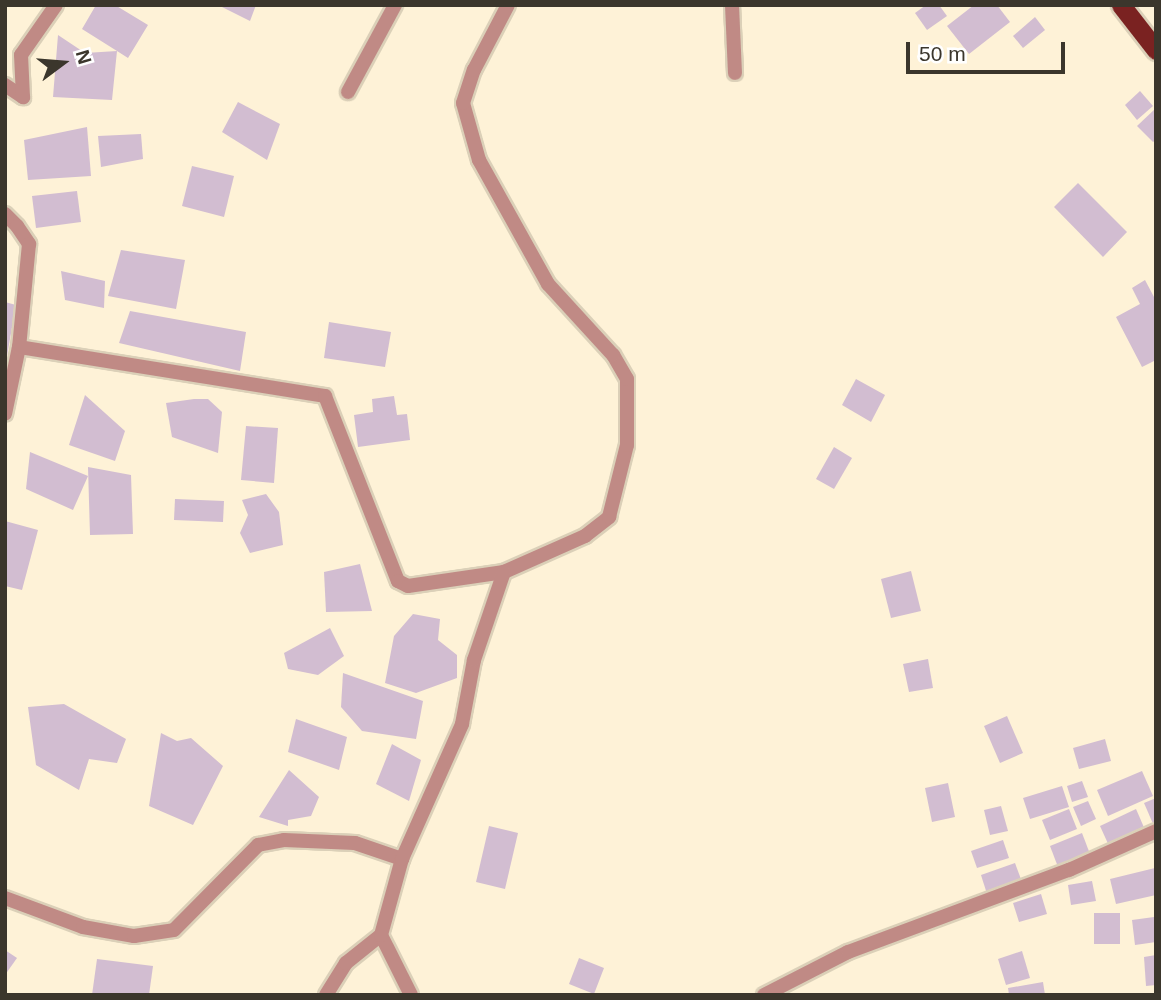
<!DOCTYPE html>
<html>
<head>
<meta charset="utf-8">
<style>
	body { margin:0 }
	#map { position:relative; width:1161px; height:1000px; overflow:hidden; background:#fef2d7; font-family:Helvetica,sans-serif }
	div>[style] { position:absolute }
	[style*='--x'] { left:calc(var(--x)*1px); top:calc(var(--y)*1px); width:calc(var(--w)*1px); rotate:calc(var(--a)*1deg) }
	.building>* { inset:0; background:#d2bdd1 }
	.roads { filter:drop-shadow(2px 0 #dbd0b8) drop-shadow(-2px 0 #dbd0b8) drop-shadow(0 2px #dbd0b8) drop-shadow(0 -2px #dbd0b8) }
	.minor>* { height:14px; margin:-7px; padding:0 7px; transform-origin:7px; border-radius:7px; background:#c08a85 }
	.trunk>* { height:19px; margin:-9.5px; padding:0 9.5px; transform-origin:9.5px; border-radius:9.5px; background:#7a2221 }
	span { translate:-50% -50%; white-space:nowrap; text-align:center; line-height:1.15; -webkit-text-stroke:5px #fff; paint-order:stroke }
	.frame { position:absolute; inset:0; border:7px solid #3b362c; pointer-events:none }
	.north { position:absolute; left:28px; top:28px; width:70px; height:70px; -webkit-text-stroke:5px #fff; paint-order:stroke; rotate:74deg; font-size:19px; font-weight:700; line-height:28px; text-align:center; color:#3b362c }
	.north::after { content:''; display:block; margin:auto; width:24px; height:32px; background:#3b362c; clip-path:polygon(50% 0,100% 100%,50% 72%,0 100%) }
	.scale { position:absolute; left:906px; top:42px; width:159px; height:32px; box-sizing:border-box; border:4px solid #3b362c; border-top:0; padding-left:9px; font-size:21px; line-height:24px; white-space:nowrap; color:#3b362c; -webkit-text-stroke:5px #fff; paint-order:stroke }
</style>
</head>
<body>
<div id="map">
	<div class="building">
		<i style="clip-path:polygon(96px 5px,115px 5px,148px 25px,128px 58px,117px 51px,112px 100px,53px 97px,58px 35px,85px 53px,117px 51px,82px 29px)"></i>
		<i style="clip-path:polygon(218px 5px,256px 5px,250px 21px)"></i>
		<i style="clip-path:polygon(926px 5px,939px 5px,947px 16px,927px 30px,915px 13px)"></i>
		<i style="clip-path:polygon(974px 5px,997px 5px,1010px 22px,969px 54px,947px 26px)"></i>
		<i style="clip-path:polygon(1035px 17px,1045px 30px,1023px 48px,1013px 36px)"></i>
		<i style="clip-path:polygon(1140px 91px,1153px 106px,1137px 120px,1125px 105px)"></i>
		<i style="clip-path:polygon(238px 102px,280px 124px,267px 160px,222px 132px)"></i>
		<i style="clip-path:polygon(1156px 108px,1156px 140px,1153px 142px,1137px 126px)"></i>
		<i style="clip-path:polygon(87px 127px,91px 176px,28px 180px,24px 140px)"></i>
		<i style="clip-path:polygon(141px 134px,143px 159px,101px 167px,98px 136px)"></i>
		<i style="clip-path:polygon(192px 166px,234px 176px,224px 217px,182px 206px)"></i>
		<i style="clip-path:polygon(1078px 183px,1127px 232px,1103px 257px,1054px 207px)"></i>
		<i style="clip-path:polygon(77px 191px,81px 222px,36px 228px,32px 196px)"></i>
		<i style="clip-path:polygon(121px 250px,185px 260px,176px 309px,108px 296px)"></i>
		<i style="clip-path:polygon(61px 271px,105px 281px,104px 308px,65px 300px)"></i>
		<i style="clip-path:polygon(1145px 280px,1154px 297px,1156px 296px,1156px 360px,1142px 367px,1116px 317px,1140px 304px,1132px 288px)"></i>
		<i style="clip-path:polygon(5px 302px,16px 305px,7px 356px,5px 356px)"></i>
		<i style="clip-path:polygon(130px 311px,246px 332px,240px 371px,119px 343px)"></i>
		<i style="clip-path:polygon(329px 322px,391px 332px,385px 367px,324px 358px)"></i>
		<i style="clip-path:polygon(856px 379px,885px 395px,871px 422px,842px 405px)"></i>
		<i style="clip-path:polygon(85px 395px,125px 431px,115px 461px,69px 445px)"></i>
		<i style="clip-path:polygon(394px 396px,397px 415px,407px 414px,410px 440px,358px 447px,354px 415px,373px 412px,372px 399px)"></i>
		<i style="clip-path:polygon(194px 399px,208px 399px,222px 412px,218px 453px,172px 437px,166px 403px)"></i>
		<i style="clip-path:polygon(246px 426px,278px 428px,274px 483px,241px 480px)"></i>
		<i style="clip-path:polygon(834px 447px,852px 458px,834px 489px,816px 479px)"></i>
		<i style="clip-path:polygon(30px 452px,88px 476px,73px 510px,26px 489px)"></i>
		<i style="clip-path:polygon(88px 467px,131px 475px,133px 534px,90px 535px)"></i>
		<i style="clip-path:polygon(266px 494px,279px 512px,283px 545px,250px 553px,240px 533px,248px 515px,242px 500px)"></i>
		<i style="clip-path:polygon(175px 499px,224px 501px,223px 522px,174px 520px)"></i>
		<i style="clip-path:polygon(5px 521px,38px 530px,22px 590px,5px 586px)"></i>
		<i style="clip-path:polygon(360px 564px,372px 611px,326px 612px,324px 572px)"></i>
		<i style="clip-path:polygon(911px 571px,921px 611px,891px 618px,881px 579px)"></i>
		<i style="clip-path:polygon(413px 614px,440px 619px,438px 640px,457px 655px,457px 678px,416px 693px,385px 683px,394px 636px)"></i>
		<i style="clip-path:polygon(330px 628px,344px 656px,318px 675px,288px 669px,284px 653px)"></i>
		<i style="clip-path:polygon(928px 659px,933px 688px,909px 692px,903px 664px)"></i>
		<i style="clip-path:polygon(343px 673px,423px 701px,416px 739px,362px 731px,341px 707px)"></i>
		<i style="clip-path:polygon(64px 704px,126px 739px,117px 763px,89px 759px,79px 790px,36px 765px,28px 707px)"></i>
		<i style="clip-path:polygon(1007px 716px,1023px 753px,1000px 763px,984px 726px)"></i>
		<i style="clip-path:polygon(296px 719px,347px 737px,339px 770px,288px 752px)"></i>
		<i style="clip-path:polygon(161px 733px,177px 741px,191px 738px,223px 766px,193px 825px,149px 806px)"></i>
		<i style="clip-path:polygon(1105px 739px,1111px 761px,1079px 769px,1073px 748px)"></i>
		<i style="clip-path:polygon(392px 744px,421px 760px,409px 801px,376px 784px)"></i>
		<i style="clip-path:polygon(289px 770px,319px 797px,311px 816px,288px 820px,288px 826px,259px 817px)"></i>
		<i style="clip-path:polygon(1142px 771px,1153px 796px,1108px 816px,1097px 790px)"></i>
		<i style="clip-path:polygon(1082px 781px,1088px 797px,1072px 802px,1067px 786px)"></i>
		<i style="clip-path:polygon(948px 783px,955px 817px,932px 822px,925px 788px)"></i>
		<i style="clip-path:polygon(1062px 786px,1069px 807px,1030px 819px,1023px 798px)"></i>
		<i style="clip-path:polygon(1156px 798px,1156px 825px,1154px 826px,1144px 803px)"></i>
		<i style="clip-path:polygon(1088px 801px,1096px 819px,1081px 826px,1073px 807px)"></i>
		<i style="clip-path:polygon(1001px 806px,1008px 831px,990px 835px,984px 810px)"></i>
		<i style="clip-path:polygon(1069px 809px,1077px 829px,1050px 840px,1042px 820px)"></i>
		<i style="clip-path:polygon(1136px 809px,1146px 832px,1110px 848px,1100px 826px)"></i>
		<i style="clip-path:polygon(489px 826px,518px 833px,505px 889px,476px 882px)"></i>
		<i style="clip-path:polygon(1082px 833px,1090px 854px,1058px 867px,1050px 846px)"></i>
		<i style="clip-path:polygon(1003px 840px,1009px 858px,977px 868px,971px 851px)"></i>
		<i style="clip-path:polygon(1015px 863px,1022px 882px,987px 894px,981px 875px)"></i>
		<i style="clip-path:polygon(1155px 868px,1156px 895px,1116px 904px,1110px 879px)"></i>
		<i style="clip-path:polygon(1092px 881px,1096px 901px,1071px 905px,1068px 885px)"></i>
		<i style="clip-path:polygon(1041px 894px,1047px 914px,1019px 922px,1013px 903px)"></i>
		<i style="clip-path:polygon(1094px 913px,1120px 913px,1120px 944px,1094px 944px)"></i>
		<i style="clip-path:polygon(1154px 917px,1156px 942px,1135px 945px,1132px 920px)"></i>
		<i style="clip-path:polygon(5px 950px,17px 958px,5px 975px)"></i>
		<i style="clip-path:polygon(1022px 951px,1030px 978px,1006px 985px,998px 959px)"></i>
		<i style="clip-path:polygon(1156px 955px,1156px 985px,1146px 986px,1144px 957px)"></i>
		<i style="clip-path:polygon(579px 958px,604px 968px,594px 994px,569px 984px)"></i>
		<i style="clip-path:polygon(97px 959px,153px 966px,149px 995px,92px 995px)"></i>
		<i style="clip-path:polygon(1043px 982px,1045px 995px,1009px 995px,1008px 988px)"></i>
	</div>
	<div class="roads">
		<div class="minor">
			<i style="--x:732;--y:5;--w:68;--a:87.5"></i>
			<i style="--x:5;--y:85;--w:22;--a:34"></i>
			<i style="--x:23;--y:97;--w:42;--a:-92.7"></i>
			<i style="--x:21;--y:55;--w:61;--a:-55"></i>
			<i style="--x:348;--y:92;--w:99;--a:-61.6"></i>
			<i style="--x:5;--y:214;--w:17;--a:45"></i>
			<i style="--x:17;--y:226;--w:22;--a:56"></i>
			<i style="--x:29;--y:244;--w:103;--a:95.5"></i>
			<i style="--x:19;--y:347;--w:68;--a:101.8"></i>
			<i style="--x:19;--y:347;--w:310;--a:9.1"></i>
			<i style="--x:325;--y:396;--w:199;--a:68.5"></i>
			<i style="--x:398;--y:581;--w:11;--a:27"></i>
			<i style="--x:408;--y:586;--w:97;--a:-8.3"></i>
			<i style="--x:504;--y:572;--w:89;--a:-24"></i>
			<i style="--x:585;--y:536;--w:31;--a:-38"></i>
			<i style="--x:609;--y:517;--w:74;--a:-76"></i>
			<i style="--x:627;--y:445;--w:66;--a:-90"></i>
			<i style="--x:627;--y:379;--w:28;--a:-120"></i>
			<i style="--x:613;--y:355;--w:96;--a:-132.5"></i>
			<i style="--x:548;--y:284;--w:142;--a:-119.1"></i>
			<i style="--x:479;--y:160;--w:59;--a:-105.7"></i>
			<i style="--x:463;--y:103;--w:35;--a:-72"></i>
			<i style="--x:474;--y:70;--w:73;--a:-62.4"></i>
			<i style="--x:5;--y:898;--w:83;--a:20.4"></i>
			<i style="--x:83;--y:927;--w:52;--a:10"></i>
			<i style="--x:134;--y:936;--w:40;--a:-8.5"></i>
			<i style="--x:174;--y:930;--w:120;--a:-45.3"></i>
			<i style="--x:258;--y:845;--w:26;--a:-11"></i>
			<i style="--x:284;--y:840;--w:71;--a:2.4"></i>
			<i style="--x:355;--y:843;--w:50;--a:18.8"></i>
			<i style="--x:326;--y:995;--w:38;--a:-58"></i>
			<i style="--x:346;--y:963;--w:45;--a:-38.7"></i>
			<i style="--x:411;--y:995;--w:67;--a:-116.6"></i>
			<i style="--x:381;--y:935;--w:79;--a:-74.6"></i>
			<i style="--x:402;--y:859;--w:148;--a:-66"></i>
			<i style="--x:462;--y:724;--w:65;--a:-79.4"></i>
			<i style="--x:474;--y:660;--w:93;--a:-71.2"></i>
			<i style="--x:764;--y:995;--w:94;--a:-27.1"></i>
			<i style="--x:848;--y:952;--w:236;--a:-20.4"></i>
			<i style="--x:1069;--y:870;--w:95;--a:-24.1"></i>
		</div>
		<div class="trunk">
			<i style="--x:1121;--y:5;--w:57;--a:52.1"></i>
		</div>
	</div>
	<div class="frame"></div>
	<div class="north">N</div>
	<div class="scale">50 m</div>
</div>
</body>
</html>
